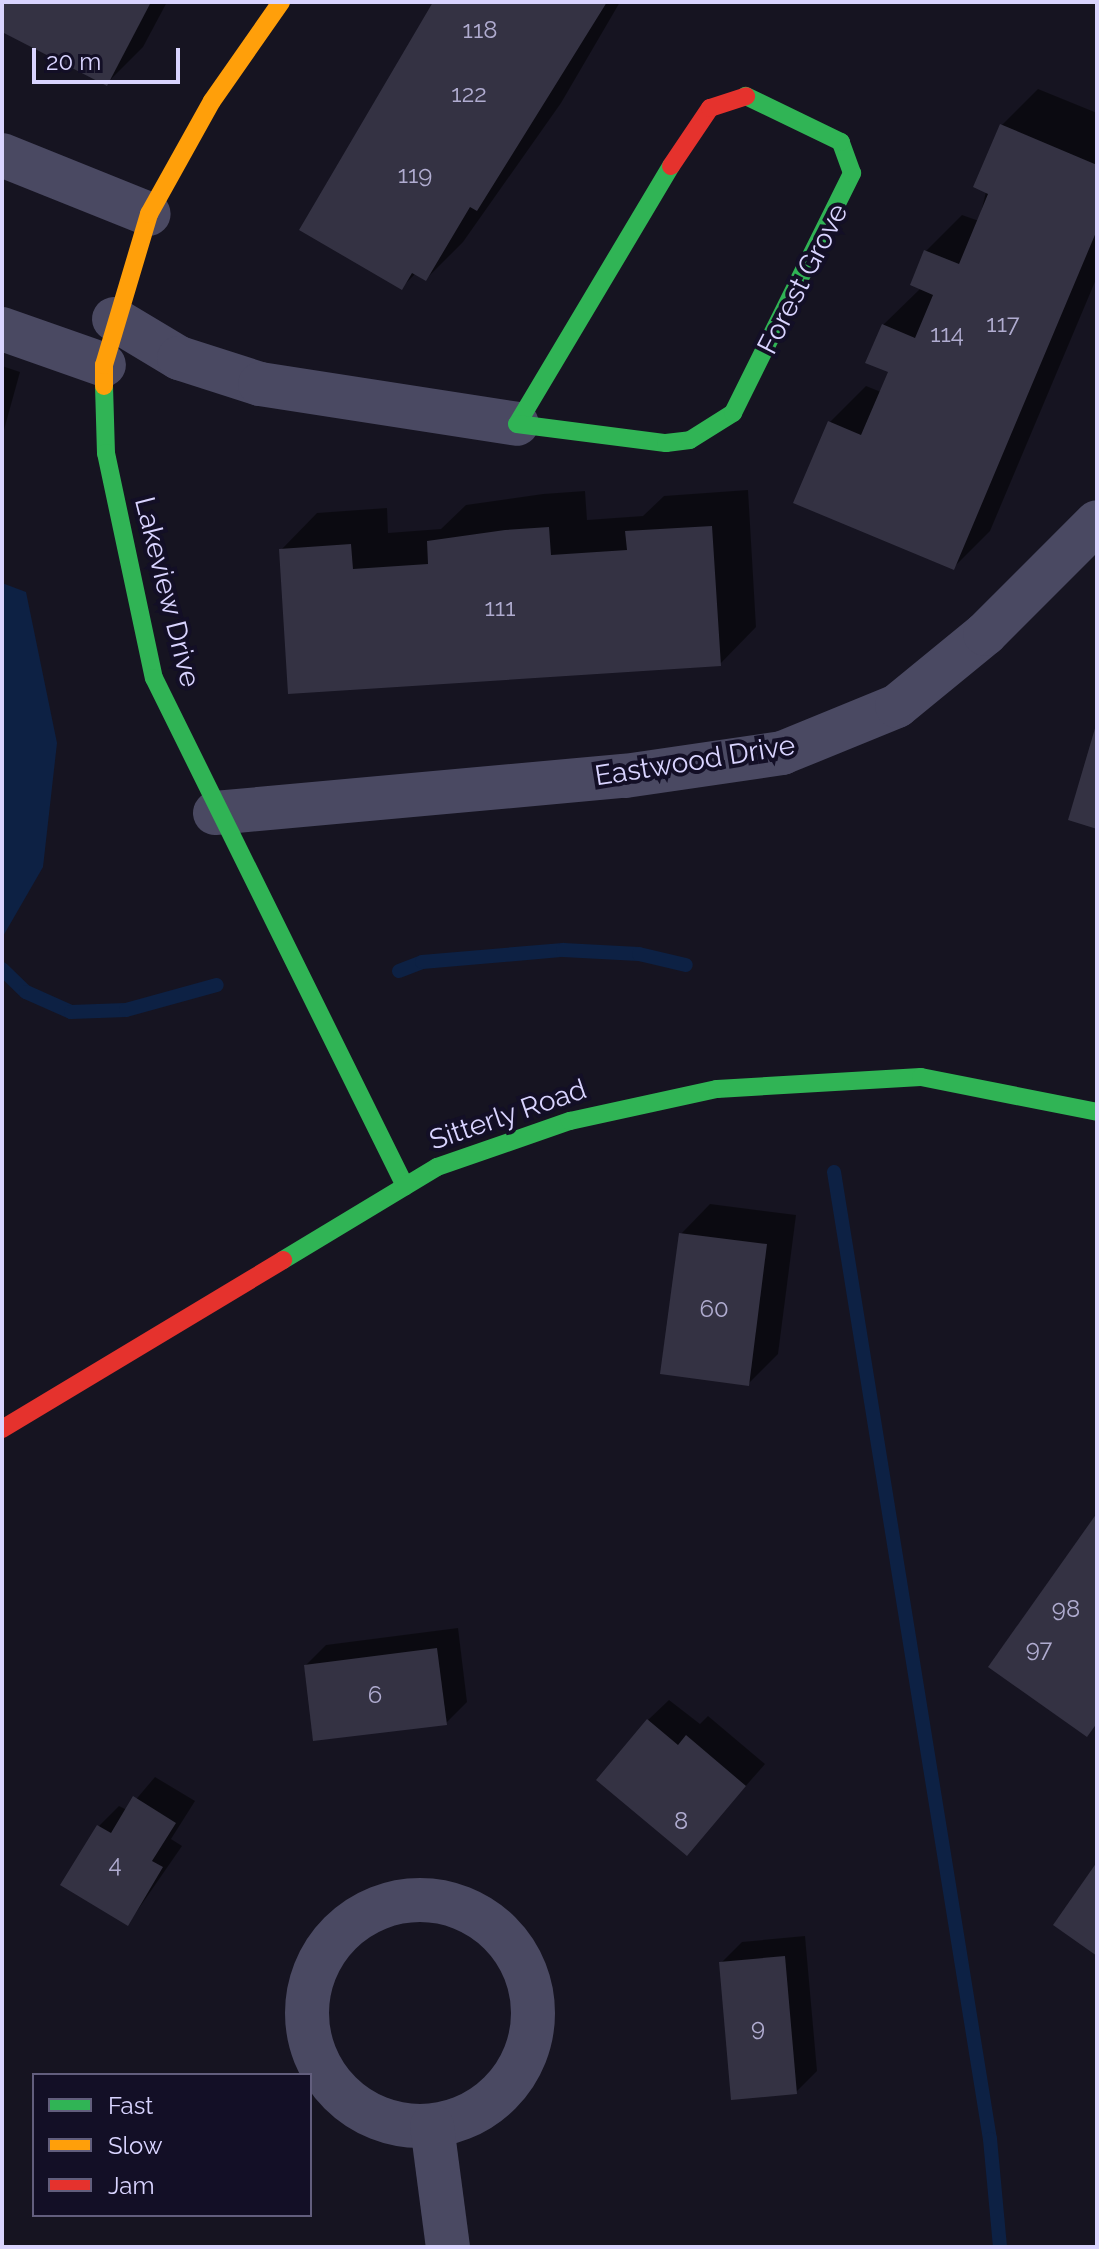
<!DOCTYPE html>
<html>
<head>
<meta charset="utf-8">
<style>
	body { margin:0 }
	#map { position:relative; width:1099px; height:2249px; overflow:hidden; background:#161421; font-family:Raleway,sans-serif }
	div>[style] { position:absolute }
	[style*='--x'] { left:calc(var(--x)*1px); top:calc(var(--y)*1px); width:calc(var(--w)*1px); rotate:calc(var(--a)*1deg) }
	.water>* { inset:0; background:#0d2144 }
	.shadow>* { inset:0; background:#0007 }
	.stream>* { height:14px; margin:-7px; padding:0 7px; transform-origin:7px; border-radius:7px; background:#0d2144 }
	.building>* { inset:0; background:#343243 }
	.street>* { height:44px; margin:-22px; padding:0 22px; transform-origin:22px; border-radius:22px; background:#4a4962 }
	.street>.ring { margin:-22px; padding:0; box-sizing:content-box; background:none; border:44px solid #4a4962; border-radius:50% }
	.fast>* { height:18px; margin:-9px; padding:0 9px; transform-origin:9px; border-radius:9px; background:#30b455 }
	.slow>* { height:18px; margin:-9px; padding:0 9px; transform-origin:9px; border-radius:9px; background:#ff9f0a }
	.jam>* { height:18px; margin:-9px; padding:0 9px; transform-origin:9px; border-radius:9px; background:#e5322d }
	span { translate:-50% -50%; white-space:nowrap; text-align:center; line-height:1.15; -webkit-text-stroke:8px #130f26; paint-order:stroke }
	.number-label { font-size:24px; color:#b0acd0 }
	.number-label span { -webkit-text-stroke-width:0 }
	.street-label { font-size:28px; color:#d9d4ff }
	.frame { position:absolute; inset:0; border:4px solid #d9d4ff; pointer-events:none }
	.legend { position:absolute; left:32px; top:2073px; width:280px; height:144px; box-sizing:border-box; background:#130f26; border:2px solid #625e7d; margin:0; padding:10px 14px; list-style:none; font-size:24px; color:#d9d4ff }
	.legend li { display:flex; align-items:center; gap:16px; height:40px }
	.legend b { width:40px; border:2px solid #625e7d }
	.scale { position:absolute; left:32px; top:48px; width:148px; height:36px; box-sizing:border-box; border:4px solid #d9d4ff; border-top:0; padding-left:10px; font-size:24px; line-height:28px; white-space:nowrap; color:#d9d4ff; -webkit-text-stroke:6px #130f26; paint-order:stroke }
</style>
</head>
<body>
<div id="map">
	<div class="water">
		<i style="clip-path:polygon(2px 583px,26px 592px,57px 743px,43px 867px,2px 938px)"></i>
	</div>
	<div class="shadow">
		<i style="clip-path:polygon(2px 2px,167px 2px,143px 47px,106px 84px,2px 30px)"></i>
		<i style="clip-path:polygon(436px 2px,620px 2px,561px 103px,463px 242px,426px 279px,416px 273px,401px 288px)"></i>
		<i style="clip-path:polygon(1038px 89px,1097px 113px,1097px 277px,990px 531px,953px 568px,830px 422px,866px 386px,881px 392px,890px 371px,883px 325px,921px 288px,926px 251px,962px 215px,979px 221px,1002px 125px)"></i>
		<i style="clip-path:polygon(2px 366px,20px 372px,2px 437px)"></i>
		<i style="clip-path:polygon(748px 490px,756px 627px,720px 664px,290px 692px,281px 550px,317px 513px,387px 508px,388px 533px,441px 529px,466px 505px,543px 494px,585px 491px,587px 520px,643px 516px,664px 496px)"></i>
		<i style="clip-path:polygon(710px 1204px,796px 1215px,778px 1354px,748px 1384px,681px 1234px)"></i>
		<i style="clip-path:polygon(458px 1628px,467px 1702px,446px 1723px,306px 1665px,326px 1645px)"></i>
		<i style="clip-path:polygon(669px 1700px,700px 1724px,708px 1716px,765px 1764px,687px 1853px,648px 1720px)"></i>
		<i style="clip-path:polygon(155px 1777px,195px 1801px,171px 1839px,182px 1846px,128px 1924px,99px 1826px,119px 1806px,127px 1810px)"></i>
		<i style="clip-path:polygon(805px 1936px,817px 2071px,796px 2092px,721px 1963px,742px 1942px)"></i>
	</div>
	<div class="stream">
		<i style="--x:2;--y:969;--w:33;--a:44"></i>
		<i style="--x:26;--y:992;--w:49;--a:24"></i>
		<i style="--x:71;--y:1012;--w:55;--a:-2.1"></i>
		<i style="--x:126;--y:1010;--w:94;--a:-15.4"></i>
		<i style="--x:399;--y:971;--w:25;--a:-21"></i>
		<i style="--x:422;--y:962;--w:142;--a:-4.9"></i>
		<i style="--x:563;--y:950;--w:76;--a:3"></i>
		<i style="--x:639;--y:954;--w:48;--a:13.2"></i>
		<i style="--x:834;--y:1172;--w:980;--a:80.84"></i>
		<i style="--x:990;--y:2139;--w:108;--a:84.7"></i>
	</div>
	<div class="building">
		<i style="clip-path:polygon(2px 2px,151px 2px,107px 86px,2px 32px)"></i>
		<i style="clip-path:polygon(433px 2px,607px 2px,477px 211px,470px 207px,426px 281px,412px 273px,402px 290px,299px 230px)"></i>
		<i style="clip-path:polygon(1000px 124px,1097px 165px,1097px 230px,954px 570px,793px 503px,828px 421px,861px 435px,888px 372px,865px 363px,882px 324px,915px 338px,933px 295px,910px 285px,924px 250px,959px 264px,988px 194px,973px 187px)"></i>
		<i style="clip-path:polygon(712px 526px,721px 666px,288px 694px,279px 549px,351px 544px,353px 569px,428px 564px,427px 541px,505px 530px,549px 527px,551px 555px,627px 550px,625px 531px)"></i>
		<i style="clip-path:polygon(1096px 725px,1097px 725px,1097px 829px,1068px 820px)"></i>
		<i style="clip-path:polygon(679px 1233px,767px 1244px,749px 1386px,660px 1374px)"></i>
		<i style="clip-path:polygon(1097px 1513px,1097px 1723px,1087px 1737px,988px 1667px)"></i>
		<i style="clip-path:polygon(437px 1648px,447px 1725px,313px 1741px,304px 1665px)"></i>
		<i style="clip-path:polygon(647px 1719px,678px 1745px,686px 1735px,746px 1786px,687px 1856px,596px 1780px)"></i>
		<i style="clip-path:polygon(133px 1796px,176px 1823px,152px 1861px,163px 1867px,128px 1926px,60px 1885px,97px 1825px,111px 1833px)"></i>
		<i style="clip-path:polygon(1097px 1862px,1097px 1956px,1053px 1925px)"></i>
		<i style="clip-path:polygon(785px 1956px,797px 2094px,731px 2100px,719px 1962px)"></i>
	</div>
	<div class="street">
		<i style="--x:2;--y:155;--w:158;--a:21.9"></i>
		<i style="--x:114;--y:319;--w:76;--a:31"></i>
		<i style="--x:179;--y:358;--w:85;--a:17.8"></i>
		<i style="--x:260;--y:384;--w:260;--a:8.8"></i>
		<i style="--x:2;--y:329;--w:108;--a:19.4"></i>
		<i style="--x:215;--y:813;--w:412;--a:-5.2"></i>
		<i style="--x:625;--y:776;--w:159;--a:-8.3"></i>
		<i style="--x:782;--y:753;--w:124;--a:-22.2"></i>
		<i style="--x:897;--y:706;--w:114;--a:-39.3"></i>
		<i style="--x:985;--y:634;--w:158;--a:-45"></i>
		<i class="ring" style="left:307px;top:1900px;width:182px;height:182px"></i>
		<i style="--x:432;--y:2126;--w:122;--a:82.5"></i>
	</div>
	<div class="fast">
		<i style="--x:671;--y:166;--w:300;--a:120.8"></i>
		<i style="--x:517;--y:424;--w:150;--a:7.3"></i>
		<i style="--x:666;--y:443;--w:24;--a:-7"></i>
		<i style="--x:690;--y:440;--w:51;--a:-32.1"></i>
		<i style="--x:733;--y:413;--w:268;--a:-63.6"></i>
		<i style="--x:852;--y:173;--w:33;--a:-110"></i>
		<i style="--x:841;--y:142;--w:106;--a:-154.2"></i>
		<i style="--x:104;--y:386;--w:67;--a:88.3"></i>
		<i style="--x:106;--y:453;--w:230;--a:78"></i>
		<i style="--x:154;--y:678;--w:567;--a:63.71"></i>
		<i style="--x:283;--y:1260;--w:180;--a:-31.1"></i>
		<i style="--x:437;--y:1167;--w:141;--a:-19.1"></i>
		<i style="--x:570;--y:1121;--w:150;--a:-12.3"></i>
		<i style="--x:717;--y:1089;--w:204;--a:-3.4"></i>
		<i style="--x:921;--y:1077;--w:179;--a:11.2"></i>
	</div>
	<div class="slow">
		<i style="--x:104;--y:386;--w:21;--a:-90"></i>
		<i style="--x:104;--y:365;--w:158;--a:-73.4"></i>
		<i style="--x:149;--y:214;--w:129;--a:-60.9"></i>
		<i style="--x:212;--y:101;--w:121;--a:-55.1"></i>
	</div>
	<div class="jam">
		<i style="--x:671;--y:166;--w:70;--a:-56.1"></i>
		<i style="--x:710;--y:108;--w:38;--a:-18"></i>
		<i style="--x:2;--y:1429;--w:328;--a:-31"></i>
	</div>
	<div class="number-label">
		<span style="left:480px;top:30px">118</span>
		<span style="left:469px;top:94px">122</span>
		<span style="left:415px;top:175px">119</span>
		<span style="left:1003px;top:324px">117</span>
		<span style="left:947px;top:334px">114</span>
		<span style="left:500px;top:608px">111</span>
		<span style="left:714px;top:1309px">60</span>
		<span style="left:1066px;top:1609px">98</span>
		<span style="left:1039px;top:1649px">97</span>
		<span style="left:375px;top:1695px">6</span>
		<span style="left:681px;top:1821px">8</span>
		<span style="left:115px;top:1864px">4</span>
		<span style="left:758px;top:2028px">9</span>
	</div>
	<div class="street-label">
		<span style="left:803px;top:279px;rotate:-63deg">Forest Grove</span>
		<span style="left:167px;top:592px;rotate:76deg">Lakeview Drive</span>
		<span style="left:695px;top:761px;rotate:-9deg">Eastwood Drive</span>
		<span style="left:508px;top:1115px;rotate:-19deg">Sitterly Road</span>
	</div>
	<div class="frame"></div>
	<ul class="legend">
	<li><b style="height:10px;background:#30b455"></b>Fast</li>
	<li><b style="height:10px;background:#ff9f0a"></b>Slow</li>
	<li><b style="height:10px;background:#e5322d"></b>Jam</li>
	</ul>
	<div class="scale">20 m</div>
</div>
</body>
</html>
